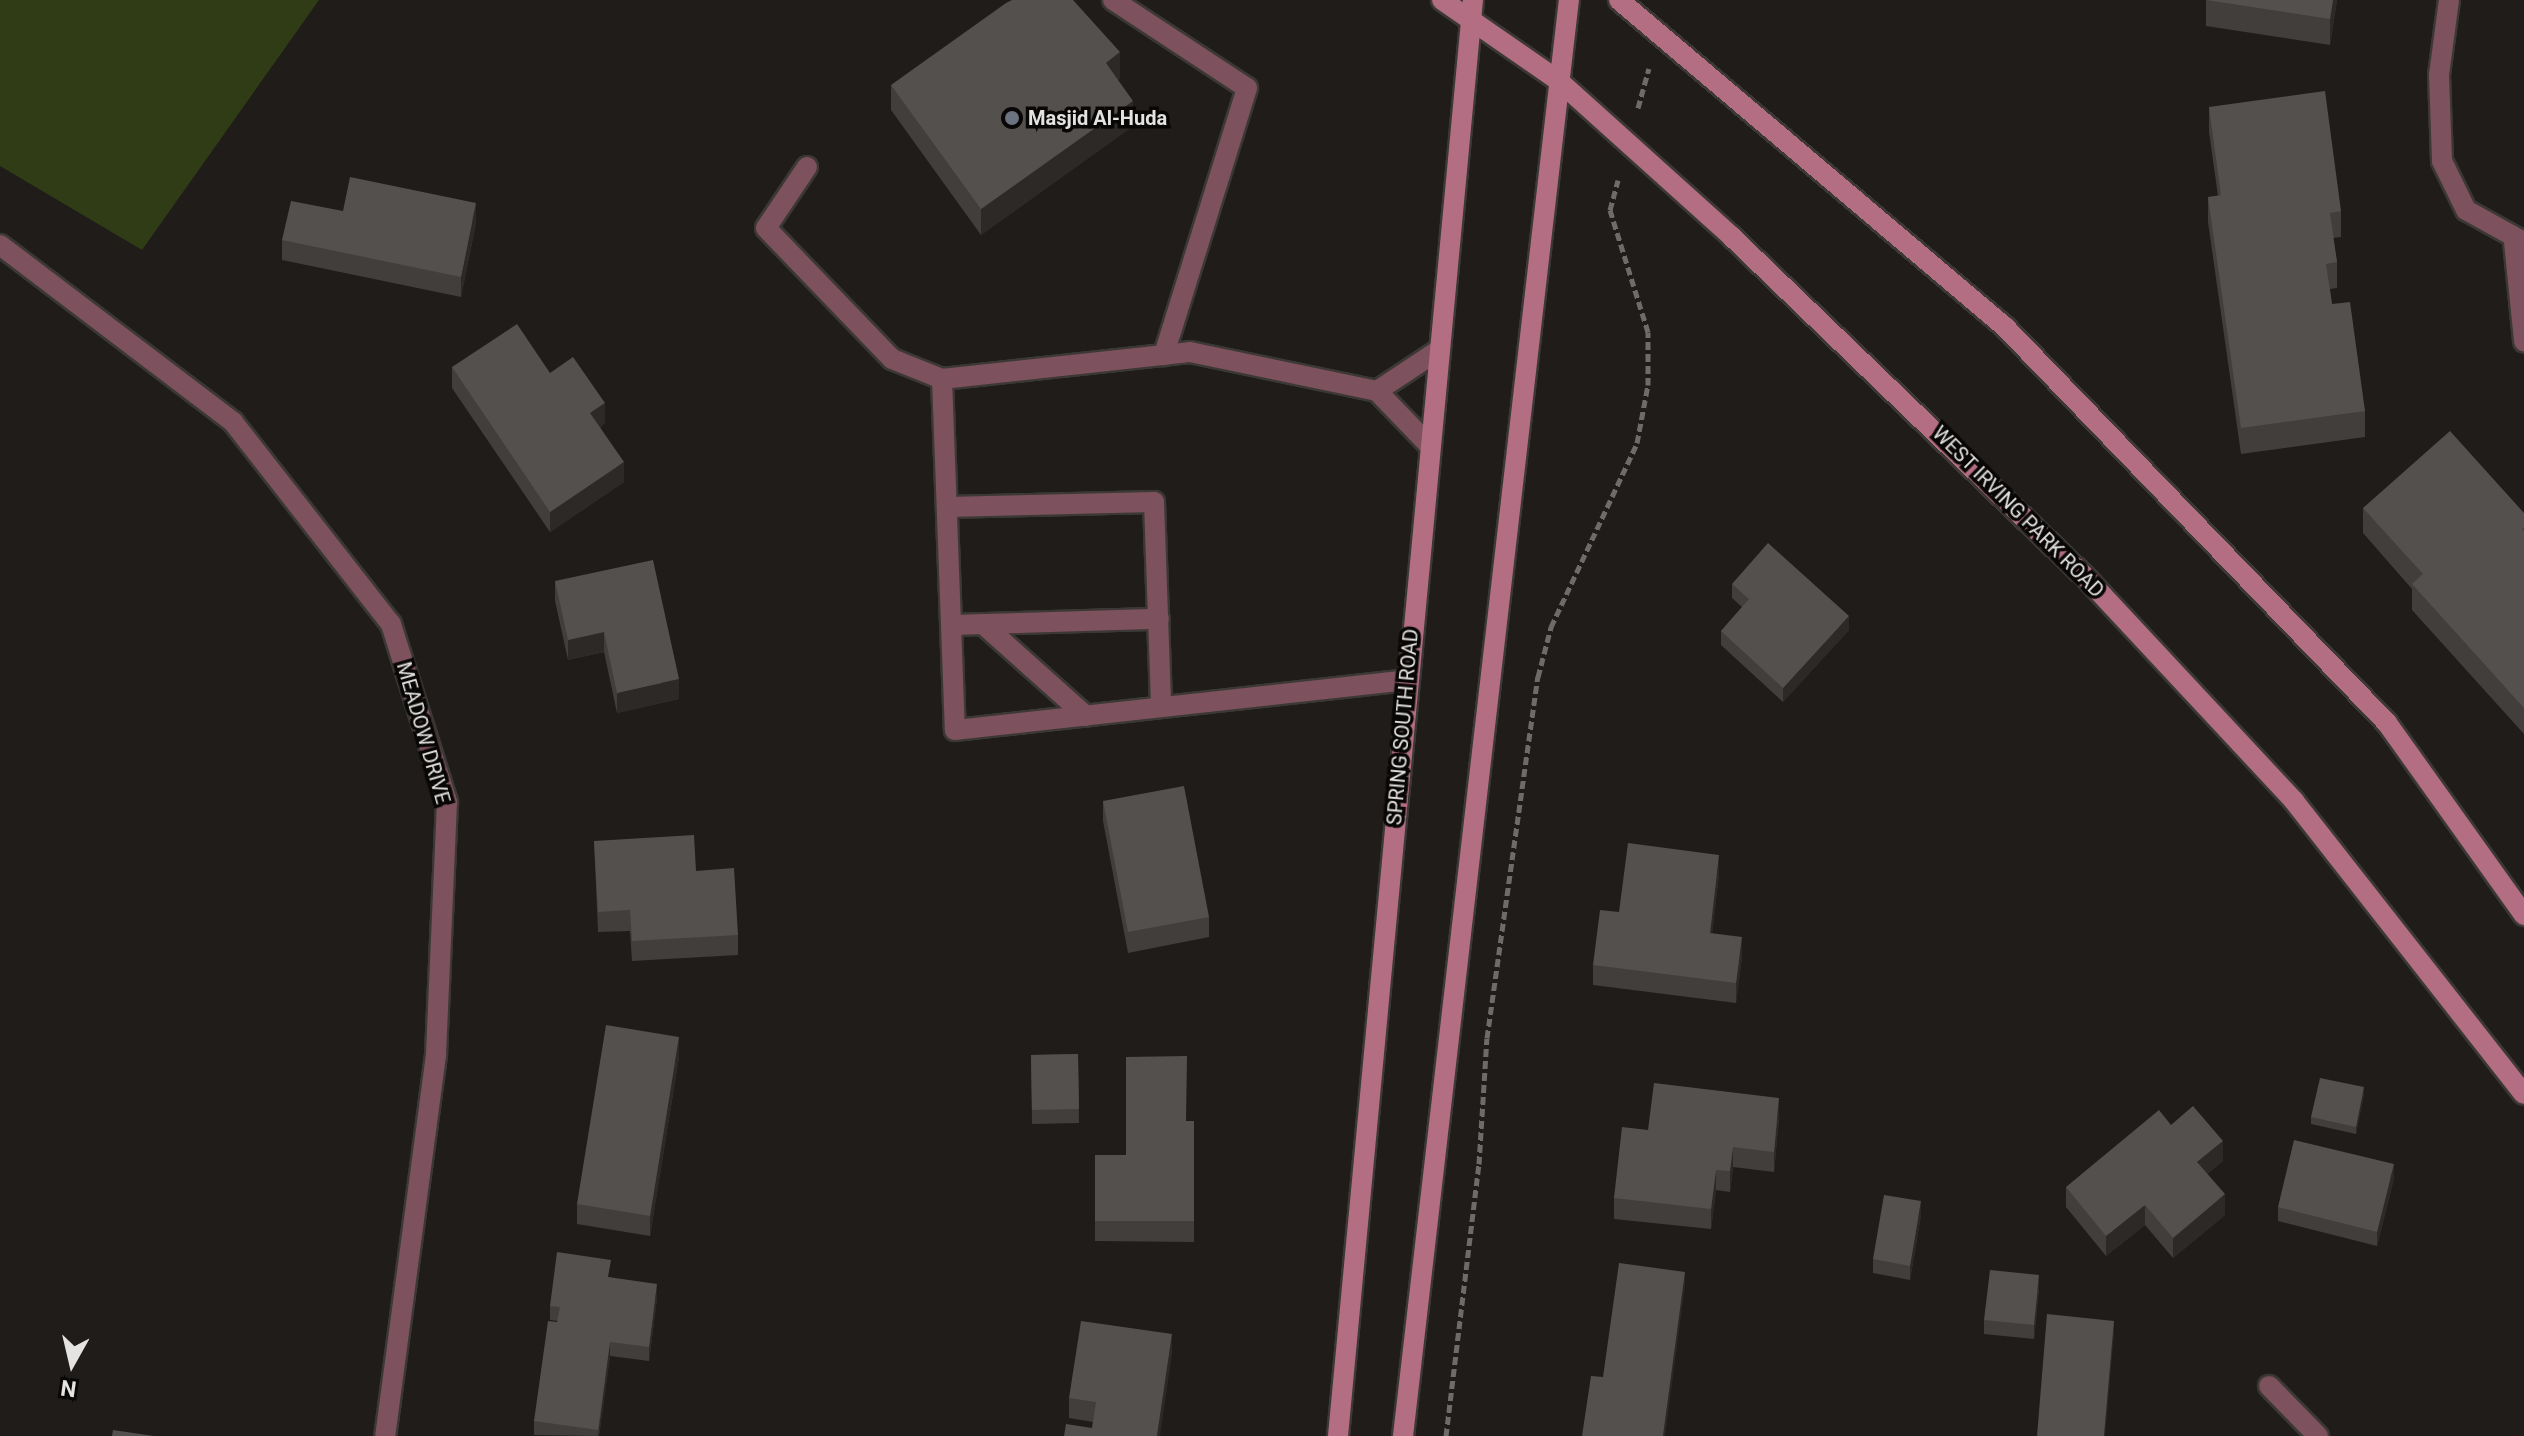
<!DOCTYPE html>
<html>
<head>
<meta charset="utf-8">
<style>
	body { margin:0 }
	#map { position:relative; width:2524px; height:1436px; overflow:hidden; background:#1f1c19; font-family:Roboto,sans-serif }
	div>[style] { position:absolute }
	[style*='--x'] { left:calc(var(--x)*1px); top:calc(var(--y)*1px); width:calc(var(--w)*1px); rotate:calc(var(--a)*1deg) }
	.green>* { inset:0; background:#2f3c16 }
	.path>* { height:5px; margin-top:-2.5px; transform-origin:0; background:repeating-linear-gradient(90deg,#6e6b69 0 8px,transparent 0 12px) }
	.roads { filter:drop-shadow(2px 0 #3b3835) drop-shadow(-2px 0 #3b3835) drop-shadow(0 2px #3b3835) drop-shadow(0 -2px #3b3835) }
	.lane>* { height:20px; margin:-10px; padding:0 10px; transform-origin:10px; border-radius:10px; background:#7d515d }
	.street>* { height:20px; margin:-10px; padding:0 10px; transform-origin:10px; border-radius:10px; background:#7d515d }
	.secondary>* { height:20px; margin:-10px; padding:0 10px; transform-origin:10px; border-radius:10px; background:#b46e83 }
	.wall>* { inset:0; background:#423e3b }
	.shaded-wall>* { inset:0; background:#2d2926 }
	.building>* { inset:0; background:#54504d }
	.dots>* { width:22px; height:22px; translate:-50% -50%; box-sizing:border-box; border:4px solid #080706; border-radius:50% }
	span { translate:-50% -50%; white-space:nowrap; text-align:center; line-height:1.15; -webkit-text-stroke:7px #080706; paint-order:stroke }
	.poi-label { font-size:20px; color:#e5e3e1; font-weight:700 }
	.left { translate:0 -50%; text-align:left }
	.street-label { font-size:20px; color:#e5e3e1 }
	.north { position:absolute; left:32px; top:1324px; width:80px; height:80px; -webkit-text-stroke:6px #080706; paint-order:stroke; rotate:188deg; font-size:22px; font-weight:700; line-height:32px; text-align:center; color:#e5e3e1 }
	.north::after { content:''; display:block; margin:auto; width:28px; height:36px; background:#e5e3e1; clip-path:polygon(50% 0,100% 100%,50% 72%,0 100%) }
</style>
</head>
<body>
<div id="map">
	<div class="green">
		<i style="clip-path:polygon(0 0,319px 0,142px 250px,0 166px)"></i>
	</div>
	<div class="path">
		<i style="--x:1638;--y:108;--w:41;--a:-74.6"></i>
		<i style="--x:1446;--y:1436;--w:274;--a:-83.1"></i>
		<i style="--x:1479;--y:1164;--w:126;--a:-86.4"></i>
		<i style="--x:1487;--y:1038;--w:365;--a:-82"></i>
		<i style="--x:1538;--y:677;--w:52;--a:-75.4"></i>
		<i style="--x:1551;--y:627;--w:203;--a:-64.9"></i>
		<i style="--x:1637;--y:443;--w:59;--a:-79.3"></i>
		<i style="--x:1648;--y:385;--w:53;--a:-90"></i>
		<i style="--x:1648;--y:332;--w:128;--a:-107.3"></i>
		<i style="--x:1610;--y:210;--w:31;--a:-75"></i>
	</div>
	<div class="roads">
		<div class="lane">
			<i style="--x:1113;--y:0;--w:160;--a:33.3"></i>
			<i style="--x:1247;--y:88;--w:280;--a:107.3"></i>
			<i style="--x:807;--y:167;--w:73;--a:123.9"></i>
			<i style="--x:766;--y:228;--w:182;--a:46.1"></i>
			<i style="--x:892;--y:359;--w:54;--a:21.8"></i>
			<i style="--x:942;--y:379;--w:351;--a:87.9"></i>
			<i style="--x:955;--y:730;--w:456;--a:-6.3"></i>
			<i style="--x:942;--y:379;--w:249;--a:-6.2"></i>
			<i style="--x:1190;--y:352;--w:191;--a:11.8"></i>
			<i style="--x:1377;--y:391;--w:76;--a:46.1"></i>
			<i style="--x:1377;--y:391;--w:74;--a:-33.5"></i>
			<i style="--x:947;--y:507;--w:207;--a:-1.4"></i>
			<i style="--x:1154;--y:502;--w:205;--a:88"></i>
			<i style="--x:983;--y:624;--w:138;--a:41.8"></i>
			<i style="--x:952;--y:625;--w:207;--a:-1.7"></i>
		</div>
		<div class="street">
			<i style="--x:2449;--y:0;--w:76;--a:97.6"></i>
			<i style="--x:2439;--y:75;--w:86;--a:88"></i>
			<i style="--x:2442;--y:161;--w:55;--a:63.9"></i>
			<i style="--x:2466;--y:210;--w:66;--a:28.9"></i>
			<i style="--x:2514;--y:242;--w:100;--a:84.2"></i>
			<i style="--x:0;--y:245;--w:293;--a:37.2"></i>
			<i style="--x:233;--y:422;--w:256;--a:52"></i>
			<i style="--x:391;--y:624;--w:187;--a:72.5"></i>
			<i style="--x:447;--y:802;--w:253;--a:92.5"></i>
			<i style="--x:436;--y:1055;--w:384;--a:97.6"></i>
			<i style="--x:2269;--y:1386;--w:70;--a:45.6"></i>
		</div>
		<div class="secondary">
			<i style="--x:1442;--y:0;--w:142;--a:34.7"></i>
			<i style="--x:1559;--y:81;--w:233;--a:42"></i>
			<i style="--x:1732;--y:237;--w:497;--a:43.9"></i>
			<i style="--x:2090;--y:582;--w:299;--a:47"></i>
			<i style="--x:2294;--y:801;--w:372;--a:51.9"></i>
			<i style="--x:1619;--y:0;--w:506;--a:40.27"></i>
			<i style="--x:2005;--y:327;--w:550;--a:46.03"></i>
			<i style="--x:2387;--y:723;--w:236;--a:54.5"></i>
			<i style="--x:1338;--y:1436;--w:1442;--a:-84.63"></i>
			<i style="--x:1403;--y:1436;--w:1446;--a:-83.41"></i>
		</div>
	</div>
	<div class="wall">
		<i style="clip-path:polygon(2206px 0,2337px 0,2330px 45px,2206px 26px)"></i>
		<i style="clip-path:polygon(1120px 78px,1118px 80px,1133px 126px,981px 235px,891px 110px,891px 85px)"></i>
		<i style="clip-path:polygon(2209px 107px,2341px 211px,2341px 237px,2333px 238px,2337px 262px,2337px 288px,2330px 289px,2332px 304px,2365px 411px,2365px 437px,2241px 454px,2208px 222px,2208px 197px,2218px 196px,2209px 132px)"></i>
		<i style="clip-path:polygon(343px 211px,476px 223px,461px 297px,282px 260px,282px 240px)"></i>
		<i style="clip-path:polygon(452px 367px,550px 373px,605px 423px,600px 427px,624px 482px,550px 532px,452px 388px)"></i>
		<i style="clip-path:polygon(2363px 508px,2524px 513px,2524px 734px,2412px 610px,2412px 589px,2363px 533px)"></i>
		<i style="clip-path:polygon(555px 581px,679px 699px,617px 713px,604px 652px,568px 660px,555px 601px)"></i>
		<i style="clip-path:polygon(1732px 584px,1849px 630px,1783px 702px,1721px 645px,1721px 631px,1742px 607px,1732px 598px)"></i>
		<i style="clip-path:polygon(1103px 801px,1209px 917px,1209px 937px,1128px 953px,1103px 821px)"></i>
		<i style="clip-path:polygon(594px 841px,696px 871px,738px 935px,738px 955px,632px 961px,630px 931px,598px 932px)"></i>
		<i style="clip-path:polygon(1719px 875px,1712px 933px,1742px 957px,1736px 1003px,1593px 985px,1593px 965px,1619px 912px)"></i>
		<i style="clip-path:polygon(1078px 1054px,1079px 1123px,1032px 1124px,1031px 1055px)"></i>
		<i style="clip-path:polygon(679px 1057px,650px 1236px,577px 1224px,577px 1204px)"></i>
		<i style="clip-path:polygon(2364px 1094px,2356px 1134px,2311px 1124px,2311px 1117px)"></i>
		<i style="clip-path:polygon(1779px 1118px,1774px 1172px,1733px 1167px,1730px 1192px,1716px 1190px,1711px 1229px,1614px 1219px,1614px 1198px,1648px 1130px)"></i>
		<i style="clip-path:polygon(1186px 1121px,1194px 1121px,1194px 1242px,1095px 1241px,1095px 1155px,1126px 1155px)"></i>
		<i style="clip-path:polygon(2223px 1161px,2207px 1174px,2225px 1215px,2173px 1258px,2145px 1225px,2106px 1256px,2066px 1207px,2066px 1187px)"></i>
		<i style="clip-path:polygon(2394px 1178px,2377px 1246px,2278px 1221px,2278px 1207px)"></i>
		<i style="clip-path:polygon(1921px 1215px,1910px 1280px,1873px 1273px,1873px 1259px)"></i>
		<i style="clip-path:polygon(610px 1277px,657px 1298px,649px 1361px,610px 1356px,599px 1436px,534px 1435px,534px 1421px,558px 1321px,550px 1320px,550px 1306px)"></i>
		<i style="clip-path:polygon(2039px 1289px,2034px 1339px,1984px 1334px,1984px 1320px)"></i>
		<i style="clip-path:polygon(1172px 1354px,1092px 1428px,1093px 1422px,1069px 1418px,1069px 1398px)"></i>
	</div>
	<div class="shaded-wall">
		<i style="clip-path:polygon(2333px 0,2337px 0,2330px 45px,2330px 19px)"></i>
		<i style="clip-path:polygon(1120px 52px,1120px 78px,1106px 89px,1106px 63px)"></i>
		<i style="clip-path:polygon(1133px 101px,1133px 126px,981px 235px,981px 209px)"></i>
		<i style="clip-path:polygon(476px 203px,476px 223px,461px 297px,461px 277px)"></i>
		<i style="clip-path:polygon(605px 403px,605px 423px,590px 433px,590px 413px)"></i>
		<i style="clip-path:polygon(624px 462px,624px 482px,550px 532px,550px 512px)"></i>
		<i style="clip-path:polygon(1849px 616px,1849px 630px,1783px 702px,1783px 688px)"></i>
		<i style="clip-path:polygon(604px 632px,604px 652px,568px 660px,568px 640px)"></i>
		<i style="clip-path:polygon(679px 679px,679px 699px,617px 713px,617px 693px)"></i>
		<i style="clip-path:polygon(1719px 855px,1719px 875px,1710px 953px,1710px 933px)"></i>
		<i style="clip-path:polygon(1742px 937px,1742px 957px,1736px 1003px,1736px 983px)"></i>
		<i style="clip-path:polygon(679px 1037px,679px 1057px,650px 1236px,650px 1216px)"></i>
		<i style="clip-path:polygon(2364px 1087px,2364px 1094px,2356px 1134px,2356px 1127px)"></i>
		<i style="clip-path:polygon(1779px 1098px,1779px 1118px,1774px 1172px,1774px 1152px)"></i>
		<i style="clip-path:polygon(2223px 1141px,2223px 1161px,2197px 1182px,2197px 1162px)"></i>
		<i style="clip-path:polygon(1733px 1147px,1733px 1167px,1730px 1192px,1730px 1171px)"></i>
		<i style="clip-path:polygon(2394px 1164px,2394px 1178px,2377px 1246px,2377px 1232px)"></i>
		<i style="clip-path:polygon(1716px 1170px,1716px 1190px,1711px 1229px,1711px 1209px)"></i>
		<i style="clip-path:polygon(2225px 1194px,2225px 1215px,2173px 1258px,2173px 1238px)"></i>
		<i style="clip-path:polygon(1921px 1201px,1921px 1215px,1910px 1280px,1910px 1266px)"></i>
		<i style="clip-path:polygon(2145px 1205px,2145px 1225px,2106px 1256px,2106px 1236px)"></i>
		<i style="clip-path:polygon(1685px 1272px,1685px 1286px,1665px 1436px,1663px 1436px)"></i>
		<i style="clip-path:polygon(2039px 1275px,2039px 1289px,2034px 1339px,2034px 1325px)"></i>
		<i style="clip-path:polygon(657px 1284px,657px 1298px,649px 1361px,649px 1347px)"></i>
		<i style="clip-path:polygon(2114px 1321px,2114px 1335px,2105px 1436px,2104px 1436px)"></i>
		<i style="clip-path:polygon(1172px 1334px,1172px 1354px,1160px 1436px,1157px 1436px)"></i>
		<i style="clip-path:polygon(610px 1342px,610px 1356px,599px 1436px,598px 1436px)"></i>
	</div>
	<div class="building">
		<i style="clip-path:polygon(1012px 0,1073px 0,1120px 52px,1106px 63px,1133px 101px,981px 209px,891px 85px,1006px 3px)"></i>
		<i style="clip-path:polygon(2206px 0,2333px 0,2330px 19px)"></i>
		<i style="clip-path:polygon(2325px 91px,2341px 211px,2330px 213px,2337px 262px,2326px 264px,2332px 304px,2350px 302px,2365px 411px,2241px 428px,2208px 197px,2221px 195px,2209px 107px)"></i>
		<i style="clip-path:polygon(350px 177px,476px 203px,461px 277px,282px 240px,291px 201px,343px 211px)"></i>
		<i style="clip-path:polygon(517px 324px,550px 373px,573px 357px,605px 403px,590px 413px,624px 462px,550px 512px,452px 367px)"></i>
		<i style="clip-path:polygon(2450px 431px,2524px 513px,2524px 528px,2522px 529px,2524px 531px,2524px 708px,2412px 584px,2423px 574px,2363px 508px)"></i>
		<i style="clip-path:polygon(1768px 543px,1849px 616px,1783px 688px,1721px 631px,1749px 599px,1732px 584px)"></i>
		<i style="clip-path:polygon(653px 560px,679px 679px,617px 693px,604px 632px,568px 640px,555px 581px)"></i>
		<i style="clip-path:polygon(1184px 786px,1209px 917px,1128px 932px,1103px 801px)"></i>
		<i style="clip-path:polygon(694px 835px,696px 871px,734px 868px,738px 935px,632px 941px,630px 910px,598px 912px,594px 841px)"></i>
		<i style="clip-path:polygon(1628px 843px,1719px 855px,1710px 933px,1742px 937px,1736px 983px,1593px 965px,1600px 910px,1619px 912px)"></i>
		<i style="clip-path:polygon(606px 1025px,679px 1037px,650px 1216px,577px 1204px)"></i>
		<i style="clip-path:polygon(1078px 1054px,1079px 1109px,1032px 1110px,1031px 1055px)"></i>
		<i style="clip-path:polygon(1187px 1056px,1186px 1121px,1194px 1121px,1194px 1221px,1095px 1221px,1095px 1155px,1126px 1155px,1126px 1057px)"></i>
		<i style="clip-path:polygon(2320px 1078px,2364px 1087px,2356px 1127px,2311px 1117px)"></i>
		<i style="clip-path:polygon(1654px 1083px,1779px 1098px,1774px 1152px,1733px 1147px,1730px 1171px,1716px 1170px,1711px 1209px,1614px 1198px,1622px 1127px,1648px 1130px)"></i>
		<i style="clip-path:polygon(2193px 1106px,2223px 1141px,2197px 1162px,2225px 1194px,2173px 1238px,2145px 1205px,2106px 1236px,2066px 1187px,2159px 1110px,2171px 1125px)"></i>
		<i style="clip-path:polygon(2294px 1140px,2394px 1164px,2377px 1232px,2278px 1207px)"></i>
		<i style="clip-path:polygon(1884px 1195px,1921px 1201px,1910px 1266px,1873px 1259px)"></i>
		<i style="clip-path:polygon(557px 1252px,611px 1260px,608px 1277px,657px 1284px,649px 1347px,610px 1342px,598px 1430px,534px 1421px,548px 1321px,557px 1322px,560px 1307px,550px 1306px)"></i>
		<i style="clip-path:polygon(1619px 1263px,1685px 1272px,1663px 1436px,1582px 1436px,1591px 1376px,1603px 1377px)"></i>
		<i style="clip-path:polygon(1990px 1270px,2039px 1275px,2034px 1325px,1984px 1320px)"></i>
		<i style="clip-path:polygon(2047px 1314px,2114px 1321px,2104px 1436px,2037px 1436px)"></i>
		<i style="clip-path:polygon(1081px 1321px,1172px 1334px,1157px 1436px,1064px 1436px,1066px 1424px,1092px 1428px,1096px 1402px,1069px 1398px)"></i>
		<i style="clip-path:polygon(113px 1430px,154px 1436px,112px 1436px)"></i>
	</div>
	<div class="dots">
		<i style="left:1012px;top:118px;background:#6b7280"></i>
	</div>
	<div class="poi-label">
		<span class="left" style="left:1028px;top:118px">Masjid Al-Huda</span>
	</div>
	<div class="street-label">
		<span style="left:2018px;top:512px;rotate:45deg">WEST IRVING PARK ROAD</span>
		<span style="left:1403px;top:727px;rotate:-85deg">SPRING SOUTH ROAD</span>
		<span style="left:423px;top:733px;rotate:74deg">MEADOW DRIVE</span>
	</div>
	<div class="north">N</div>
</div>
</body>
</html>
